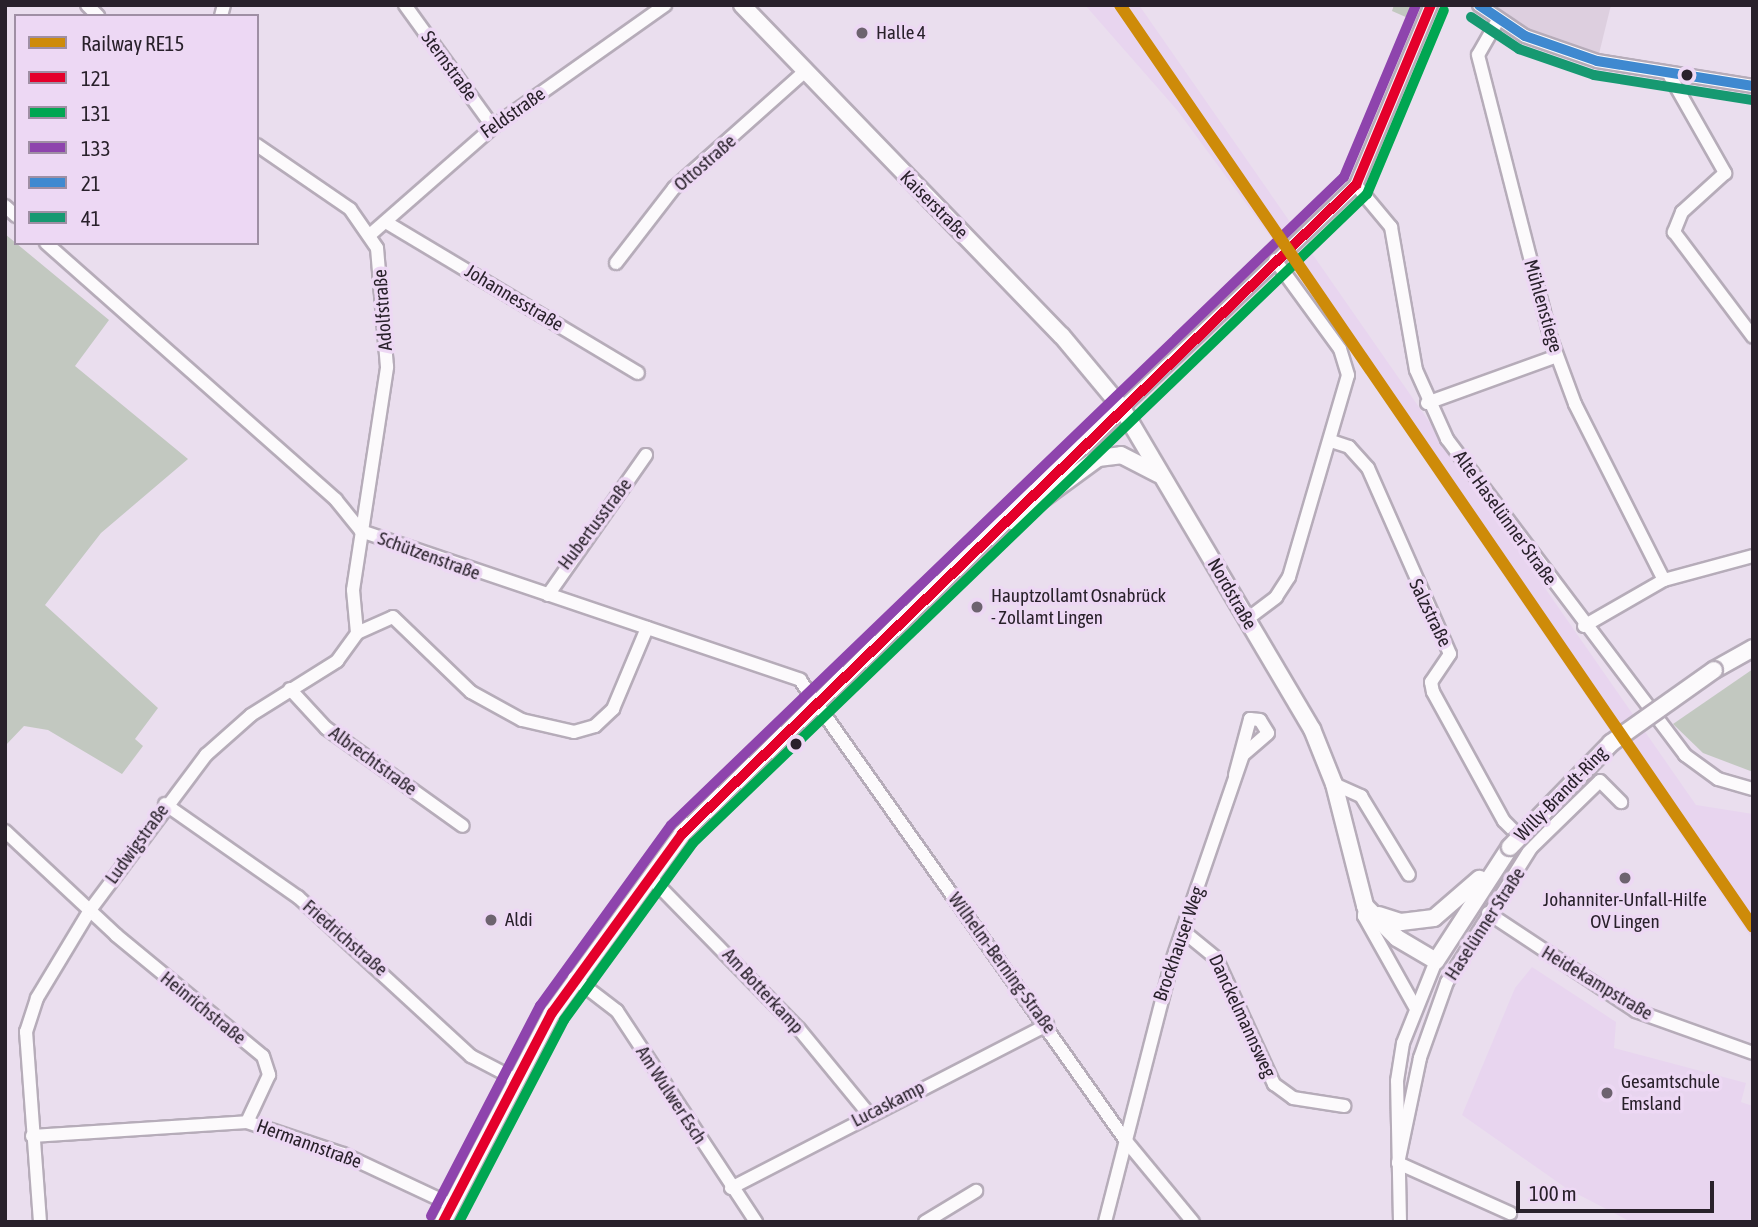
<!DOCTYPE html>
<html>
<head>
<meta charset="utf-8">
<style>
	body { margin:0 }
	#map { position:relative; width:1758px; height:1227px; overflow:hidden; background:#eadeee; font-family:"Asap Condensed",sans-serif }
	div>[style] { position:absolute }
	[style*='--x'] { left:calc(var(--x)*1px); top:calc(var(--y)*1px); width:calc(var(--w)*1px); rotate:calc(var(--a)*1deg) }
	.commercial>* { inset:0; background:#ddcfdf }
	.built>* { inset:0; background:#e8d5ef }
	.green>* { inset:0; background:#c2c8c0 }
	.roads { filter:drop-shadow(2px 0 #b6acb9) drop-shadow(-2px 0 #b6acb9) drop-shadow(0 2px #b6acb9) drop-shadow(0 -2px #b6acb9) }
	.minor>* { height:12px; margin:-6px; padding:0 6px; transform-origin:6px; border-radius:6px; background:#fcfafc }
	.major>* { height:16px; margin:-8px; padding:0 8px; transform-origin:8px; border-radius:8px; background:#fcfafc }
	.bridges { filter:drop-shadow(2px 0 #b6acb9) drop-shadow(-2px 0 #b6acb9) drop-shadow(0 2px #b6acb9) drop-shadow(0 -2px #b6acb9) }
	.major-bridge>* { height:16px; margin:-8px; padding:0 8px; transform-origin:8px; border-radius:8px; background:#fcfafc }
	.bus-1>* { height:10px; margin:-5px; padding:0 5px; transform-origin:5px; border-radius:5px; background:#e4002b }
	.bus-2>* { height:10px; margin:-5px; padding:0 5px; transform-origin:5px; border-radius:5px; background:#00a651 }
	.bus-3>* { height:10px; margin:-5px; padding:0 5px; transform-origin:5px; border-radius:5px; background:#8e44ad }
	.bus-4>* { height:10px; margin:-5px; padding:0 5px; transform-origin:5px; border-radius:5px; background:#3f89d0 }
	.bus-5>* { height:10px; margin:-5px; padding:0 5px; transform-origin:5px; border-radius:5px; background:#169971 }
	.rail-1>* { height:12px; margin:-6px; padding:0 6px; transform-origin:6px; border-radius:6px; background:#ce8b09 }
	.dots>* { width:19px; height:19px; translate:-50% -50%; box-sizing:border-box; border:4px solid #edd8f4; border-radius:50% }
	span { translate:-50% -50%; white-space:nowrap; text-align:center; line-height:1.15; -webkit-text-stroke:7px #edd8f4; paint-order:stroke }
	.poi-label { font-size:19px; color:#29212b }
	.left { translate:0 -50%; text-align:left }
	.street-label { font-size:19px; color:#29212b }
	.frame { position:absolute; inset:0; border:7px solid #29212b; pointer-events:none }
	.legend { position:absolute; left:14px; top:14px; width:245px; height:231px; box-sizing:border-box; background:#edd8f4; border:2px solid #9f8fa4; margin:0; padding:9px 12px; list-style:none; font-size:21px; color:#29212b }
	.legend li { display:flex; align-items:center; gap:14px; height:35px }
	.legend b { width:35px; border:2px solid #9f8fa4 }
	.scale { position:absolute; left:1516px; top:1181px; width:198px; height:32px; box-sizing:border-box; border:4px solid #29212b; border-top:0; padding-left:9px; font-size:21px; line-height:24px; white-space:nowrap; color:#29212b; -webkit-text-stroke:5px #edd8f4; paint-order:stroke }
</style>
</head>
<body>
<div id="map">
	<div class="commercial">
		<i style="clip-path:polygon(1465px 5px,1611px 5px,1598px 58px)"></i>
	</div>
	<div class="built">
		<i style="clip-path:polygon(1085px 5px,1139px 5px,1696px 805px,1753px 814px,1753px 940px,1295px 270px,1177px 110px)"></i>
		<i style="clip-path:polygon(1532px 967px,1616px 1022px,1614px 1048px,1746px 1083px,1741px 1102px,1753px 1106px,1753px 1222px,1631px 1222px,1566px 1188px,1462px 1115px,1515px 988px)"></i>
	</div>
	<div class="green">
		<i style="clip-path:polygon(1394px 5px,1418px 5px,1408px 18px,1392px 11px)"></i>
		<i style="clip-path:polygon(5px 234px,109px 320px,75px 366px,188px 459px,101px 533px,45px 605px,158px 708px,135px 739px,143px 746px,122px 774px,48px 730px,24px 726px,5px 746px)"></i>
		<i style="clip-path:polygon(1753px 669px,1753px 772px,1703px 753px,1673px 724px)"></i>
	</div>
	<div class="roads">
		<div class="minor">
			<i style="--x:87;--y:5;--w:16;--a:45"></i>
			<i style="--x:405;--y:5;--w:150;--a:54.2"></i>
			<i style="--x:1479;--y:5;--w:55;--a:34"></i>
			<i style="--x:1525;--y:36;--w:76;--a:19.1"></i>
			<i style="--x:1597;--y:61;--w:158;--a:9.1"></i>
			<i style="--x:221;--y:16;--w:11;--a:-75"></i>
			<i style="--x:1498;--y:20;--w:40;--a:119.7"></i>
			<i style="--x:1478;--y:55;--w:293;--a:75.6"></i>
			<i style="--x:1551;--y:339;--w:69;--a:69.7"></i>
			<i style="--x:1575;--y:404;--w:197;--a:63.2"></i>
			<i style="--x:1670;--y:76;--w:112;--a:60.4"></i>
			<i style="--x:1725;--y:173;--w:58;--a:137.8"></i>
			<i style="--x:1682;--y:212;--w:22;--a:112"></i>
			<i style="--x:1674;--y:232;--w:131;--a:53"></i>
			<i style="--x:1356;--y:185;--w:55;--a:50.2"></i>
			<i style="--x:1391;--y:227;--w:145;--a:80.1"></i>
			<i style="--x:1416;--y:370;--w:76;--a:65.8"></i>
			<i style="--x:1447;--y:439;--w:396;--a:53"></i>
			<i style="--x:1685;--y:755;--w:41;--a:36"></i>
			<i style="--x:1718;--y:779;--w:36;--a:16"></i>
			<i style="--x:5;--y:206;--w:15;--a:42"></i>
			<i style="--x:389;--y:224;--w:290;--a:30.9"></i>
			<i style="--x:372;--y:233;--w:161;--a:-41.2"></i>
			<i style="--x:493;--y:127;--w:211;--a:-35.3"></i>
			<i style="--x:46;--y:243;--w:387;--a:41.5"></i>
			<i style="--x:336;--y:500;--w:40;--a:51"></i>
			<i style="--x:361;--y:531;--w:464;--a:18.7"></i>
			<i style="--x:800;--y:680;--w:565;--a:54.73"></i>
			<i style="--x:1126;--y:1141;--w:105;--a:50.4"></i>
			<i style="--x:616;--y:263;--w:95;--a:-52.3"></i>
			<i style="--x:674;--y:188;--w:174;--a:-41.7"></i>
			<i style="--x:1427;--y:403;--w:138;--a:-19.9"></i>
			<i style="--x:1122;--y:408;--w:323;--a:-43.6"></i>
			<i style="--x:1356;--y:185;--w:195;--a:-67.4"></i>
			<i style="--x:1331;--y:441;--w:19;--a:18"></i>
			<i style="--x:1349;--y:447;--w:28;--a:48"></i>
			<i style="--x:1368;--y:468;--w:203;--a:66.2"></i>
			<i style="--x:1450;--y:654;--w:34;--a:124"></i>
			<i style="--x:1431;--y:682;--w:10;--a:79"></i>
			<i style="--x:1433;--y:692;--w:147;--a:61.2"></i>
			<i style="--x:1504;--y:821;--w:38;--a:45"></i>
			<i style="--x:1531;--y:848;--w:158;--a:122.1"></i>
			<i style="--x:1447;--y:982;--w:81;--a:109.6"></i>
			<i style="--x:1420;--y:1058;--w:107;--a:101.8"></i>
			<i style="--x:1398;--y:1163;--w:123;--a:24.1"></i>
			<i style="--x:548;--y:595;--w:171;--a:-55"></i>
			<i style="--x:1246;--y:620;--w:38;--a:-37"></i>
			<i style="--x:1276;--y:597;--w:24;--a:-57"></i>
			<i style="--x:1289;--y:577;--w:210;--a:-73.7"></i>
			<i style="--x:1348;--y:375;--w:27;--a:-107"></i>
			<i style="--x:1340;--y:349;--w:110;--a:-126.1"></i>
			<i style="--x:1584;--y:626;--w:92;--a:-29.9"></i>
			<i style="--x:1664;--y:580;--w:92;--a:-15.1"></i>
			<i style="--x:357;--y:633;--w:39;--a:-24"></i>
			<i style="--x:393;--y:617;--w:108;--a:43.9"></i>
			<i style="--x:471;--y:692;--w:58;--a:28.8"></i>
			<i style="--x:522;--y:720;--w:53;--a:13"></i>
			<i style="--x:574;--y:732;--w:22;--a:-16"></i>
			<i style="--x:595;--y:726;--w:25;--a:-43"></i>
			<i style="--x:613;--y:709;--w:88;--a:-67.2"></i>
			<i style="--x:290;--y:689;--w:53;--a:47.3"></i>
			<i style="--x:326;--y:728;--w:168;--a:35.6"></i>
			<i style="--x:1334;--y:784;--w:30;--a:24"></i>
			<i style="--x:1361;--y:796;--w:92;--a:58.7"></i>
			<i style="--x:165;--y:804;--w:162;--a:35"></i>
			<i style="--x:298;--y:897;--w:235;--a:42.6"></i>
			<i style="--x:471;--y:1056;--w:52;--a:27.6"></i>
			<i style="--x:5;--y:831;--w:152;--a:43.1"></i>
			<i style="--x:116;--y:935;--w:190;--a:39.5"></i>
			<i style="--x:263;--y:1056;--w:20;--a:72"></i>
			<i style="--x:269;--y:1075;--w:52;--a:115.1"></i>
			<i style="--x:1531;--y:848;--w:96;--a:-44.2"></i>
			<i style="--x:1600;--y:781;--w:30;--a:45"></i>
			<i style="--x:650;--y:877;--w:213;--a:45.6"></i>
			<i style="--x:799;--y:1029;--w:109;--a:50.6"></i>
			<i style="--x:1365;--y:906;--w:10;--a:96"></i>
			<i style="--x:1364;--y:916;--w:104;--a:60.7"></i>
			<i style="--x:1488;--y:913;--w:178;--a:33.5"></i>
			<i style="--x:1636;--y:1011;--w:124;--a:19.7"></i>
			<i style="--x:1183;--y:931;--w:43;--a:39.3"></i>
			<i style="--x:1216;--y:958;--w:139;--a:65.3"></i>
			<i style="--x:1274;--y:1084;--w:24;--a:36"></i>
			<i style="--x:1293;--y:1098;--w:52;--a:8.9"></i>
			<i style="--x:574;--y:978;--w:54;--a:37.5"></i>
			<i style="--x:617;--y:1011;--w:253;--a:56.6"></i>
			<i style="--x:32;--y:1136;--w:215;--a:-3.7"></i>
			<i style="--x:247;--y:1122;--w:101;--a:18.4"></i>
			<i style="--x:343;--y:1154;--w:120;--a:25.1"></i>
			<i style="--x:731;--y:1188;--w:356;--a:-27.3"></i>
			<i style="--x:40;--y:1222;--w:191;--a:-94.2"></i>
			<i style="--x:26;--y:1032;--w:36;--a:-72"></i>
			<i style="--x:37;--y:998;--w:103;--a:-58.9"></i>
			<i style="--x:90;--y:910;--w:194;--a:-53.2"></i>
			<i style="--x:206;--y:755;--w:60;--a:-41.6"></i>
			<i style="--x:251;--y:715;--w:102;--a:-32.1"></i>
			<i style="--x:337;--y:661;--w:34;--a:-54"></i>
			<i style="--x:357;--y:633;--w:43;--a:-95.3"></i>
			<i style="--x:353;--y:590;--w:226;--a:-81.3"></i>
			<i style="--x:387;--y:367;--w:119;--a:-94.8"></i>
			<i style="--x:377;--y:248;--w:47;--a:-124.7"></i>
			<i style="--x:350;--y:209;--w:113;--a:-145.5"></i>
			<i style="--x:925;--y:1222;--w:60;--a:-31.3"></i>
			<i style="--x:1105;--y:1222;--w:269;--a:-75.6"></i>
			<i style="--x:1172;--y:961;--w:218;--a:-71"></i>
			<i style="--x:1243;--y:755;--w:33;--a:-41"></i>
			<i style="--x:1268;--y:733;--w:15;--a:-122"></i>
			<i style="--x:1260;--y:720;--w:10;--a:-174"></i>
			<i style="--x:1250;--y:719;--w:58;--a:105"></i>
			<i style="--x:1400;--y:1222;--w:141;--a:-91.2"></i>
			<i style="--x:1397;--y:1081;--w:38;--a:-81"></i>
			<i style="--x:1403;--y:1043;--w:88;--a:-68.1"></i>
		</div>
		<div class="major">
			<i style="--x:742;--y:5;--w:460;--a:46"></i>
			<i style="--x:1062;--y:336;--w:94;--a:50.2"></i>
			<i style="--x:1122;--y:408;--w:373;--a:59.4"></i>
			<i style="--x:1312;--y:729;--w:59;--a:68.2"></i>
			<i style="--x:1334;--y:784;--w:126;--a:75.7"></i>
			<i style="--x:1365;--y:906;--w:45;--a:45"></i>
			<i style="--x:1397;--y:938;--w:45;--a:30.5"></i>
			<i style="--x:1436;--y:961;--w:136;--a:-57"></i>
			<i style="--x:1012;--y:521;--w:107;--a:-36.2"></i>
			<i style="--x:1098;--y:458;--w:23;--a:-7"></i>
			<i style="--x:1121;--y:455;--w:42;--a:27.2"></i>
			<i style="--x:1714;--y:670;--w:45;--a:-29.4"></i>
			<i style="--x:1379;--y:915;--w:23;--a:18"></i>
			<i style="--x:1401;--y:922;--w:33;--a:-7"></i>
			<i style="--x:1434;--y:918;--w:60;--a:-40.9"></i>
			<i style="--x:443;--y:1222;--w:236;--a:-62.5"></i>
			<i style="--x:552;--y:1013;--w:221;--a:-54"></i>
			<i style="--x:682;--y:834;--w:612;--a:-44.07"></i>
		</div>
	</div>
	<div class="bridges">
		<div class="major-bridge">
			<i style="--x:1510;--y:847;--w:145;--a:-45.8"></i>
			<i style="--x:1611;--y:743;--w:126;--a:-35.3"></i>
		</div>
	</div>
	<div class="bus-1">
		<i style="--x:443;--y:1222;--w:236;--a:-62.5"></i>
		<i style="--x:552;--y:1013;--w:221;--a:-54"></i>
		<i style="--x:682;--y:834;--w:936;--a:-43.92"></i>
		<i style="--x:1356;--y:185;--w:195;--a:-67.4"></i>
	</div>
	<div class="bus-2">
		<i style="--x:459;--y:1222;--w:228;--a:-62.5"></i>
		<i style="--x:564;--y:1020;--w:219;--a:-53.9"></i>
		<i style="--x:693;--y:843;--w:936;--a:-43.92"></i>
		<i style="--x:1367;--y:194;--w:199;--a:-67.3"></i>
	</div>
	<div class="bus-3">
		<i style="--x:431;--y:1216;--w:237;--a:-62.6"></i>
		<i style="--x:540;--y:1006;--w:223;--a:-54.1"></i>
		<i style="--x:671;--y:825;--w:934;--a:-43.92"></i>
		<i style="--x:1344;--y:177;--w:186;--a:-67.3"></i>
	</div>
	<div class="bus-4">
		<i style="--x:1479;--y:5;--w:55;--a:34"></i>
		<i style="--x:1525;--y:36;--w:76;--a:19.1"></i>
		<i style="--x:1597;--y:61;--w:158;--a:9.1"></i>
	</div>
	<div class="bus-5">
		<i style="--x:1471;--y:17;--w:58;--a:33.7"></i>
		<i style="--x:1519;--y:49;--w:79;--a:19.1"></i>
		<i style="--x:1594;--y:75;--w:159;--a:9"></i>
	</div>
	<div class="rail-1">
		<i style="--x:1120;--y:5;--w:1118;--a:55.53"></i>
	</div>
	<div class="dots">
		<i style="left:862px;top:33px;background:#6d636f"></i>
		<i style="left:1687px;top:75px;background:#29212b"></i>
		<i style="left:977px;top:607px;background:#6d636f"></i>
		<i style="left:796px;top:744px;background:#29212b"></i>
		<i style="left:1625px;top:878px;background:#6d636f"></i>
		<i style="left:491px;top:920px;background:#6d636f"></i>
		<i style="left:1607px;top:1093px;background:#6d636f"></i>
	</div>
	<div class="poi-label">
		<span class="left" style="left:876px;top:33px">Halle 4</span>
		<span class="left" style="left:991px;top:607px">Hauptzollamt Osnabrück<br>- Zollamt Lingen</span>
		<span style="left:1625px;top:911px">Johanniter-Unfall-Hilfe<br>OV Lingen</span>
		<span class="left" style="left:505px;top:920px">Aldi</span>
		<span class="left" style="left:1621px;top:1093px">Gesamtschule<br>Emsland</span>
	</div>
	<div class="street-label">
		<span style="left:449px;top:66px;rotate:54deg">Sternstraße</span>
		<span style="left:513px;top:113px;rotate:-35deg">Feldstraße</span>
		<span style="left:705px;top:163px;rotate:-41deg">Ottostraße</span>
		<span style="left:934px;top:205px;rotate:45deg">Kaiserstraße</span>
		<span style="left:514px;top:298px;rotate:31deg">Johannesstraße</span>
		<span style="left:1543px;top:306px;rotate:74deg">Mühlenstiege</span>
		<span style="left:383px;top:310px;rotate:-94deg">Adolfstraße</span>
		<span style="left:1505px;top:518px;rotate:54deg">Alte Haselünner Straße</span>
		<span style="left:595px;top:524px;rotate:-53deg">Hubertusstraße</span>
		<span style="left:429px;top:556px;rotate:20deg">Schützenstraße</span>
		<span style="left:1232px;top:594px;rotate:60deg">Nordstraße</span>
		<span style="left:1430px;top:613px;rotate:64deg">Salzstraße</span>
		<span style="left:373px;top:761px;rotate:36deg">Albrechtstraße</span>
		<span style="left:1561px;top:794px;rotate:-46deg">Willy-Brandt-Ring</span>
		<span style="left:137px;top:844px;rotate:-54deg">Ludwigstraße</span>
		<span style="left:1485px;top:924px;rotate:-57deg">Haselünner Straße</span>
		<span style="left:345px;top:938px;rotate:41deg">Friedrichstraße</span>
		<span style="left:1179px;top:944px;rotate:-71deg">Brockhauser Weg</span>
		<span style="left:1002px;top:963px;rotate:54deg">Wilhelm-Berning-Straße</span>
		<span style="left:1597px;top:983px;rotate:31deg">Heidekampstraße</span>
		<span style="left:763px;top:991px;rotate:47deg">Am Botterkamp</span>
		<span style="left:203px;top:1008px;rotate:39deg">Heinrichstraße</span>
		<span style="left:1242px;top:1016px;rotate:65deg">Danckelmannsweg</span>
		<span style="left:671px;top:1095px;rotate:57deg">Am Wulwer Esch</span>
		<span style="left:888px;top:1104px;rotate:-27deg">Lucaskamp</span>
		<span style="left:309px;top:1144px;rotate:20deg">Hermannstraße</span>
	</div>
	<div class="frame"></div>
	<ul class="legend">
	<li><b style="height:9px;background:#ce8b09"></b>Railway RE15</li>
	<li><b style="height:9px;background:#e4002b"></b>121</li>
	<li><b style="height:9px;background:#00a651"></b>131</li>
	<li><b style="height:9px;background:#8e44ad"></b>133</li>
	<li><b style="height:9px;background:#3f89d0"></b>21</li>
	<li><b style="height:9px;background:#169971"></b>41</li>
	</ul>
	<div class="scale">100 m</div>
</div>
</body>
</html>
